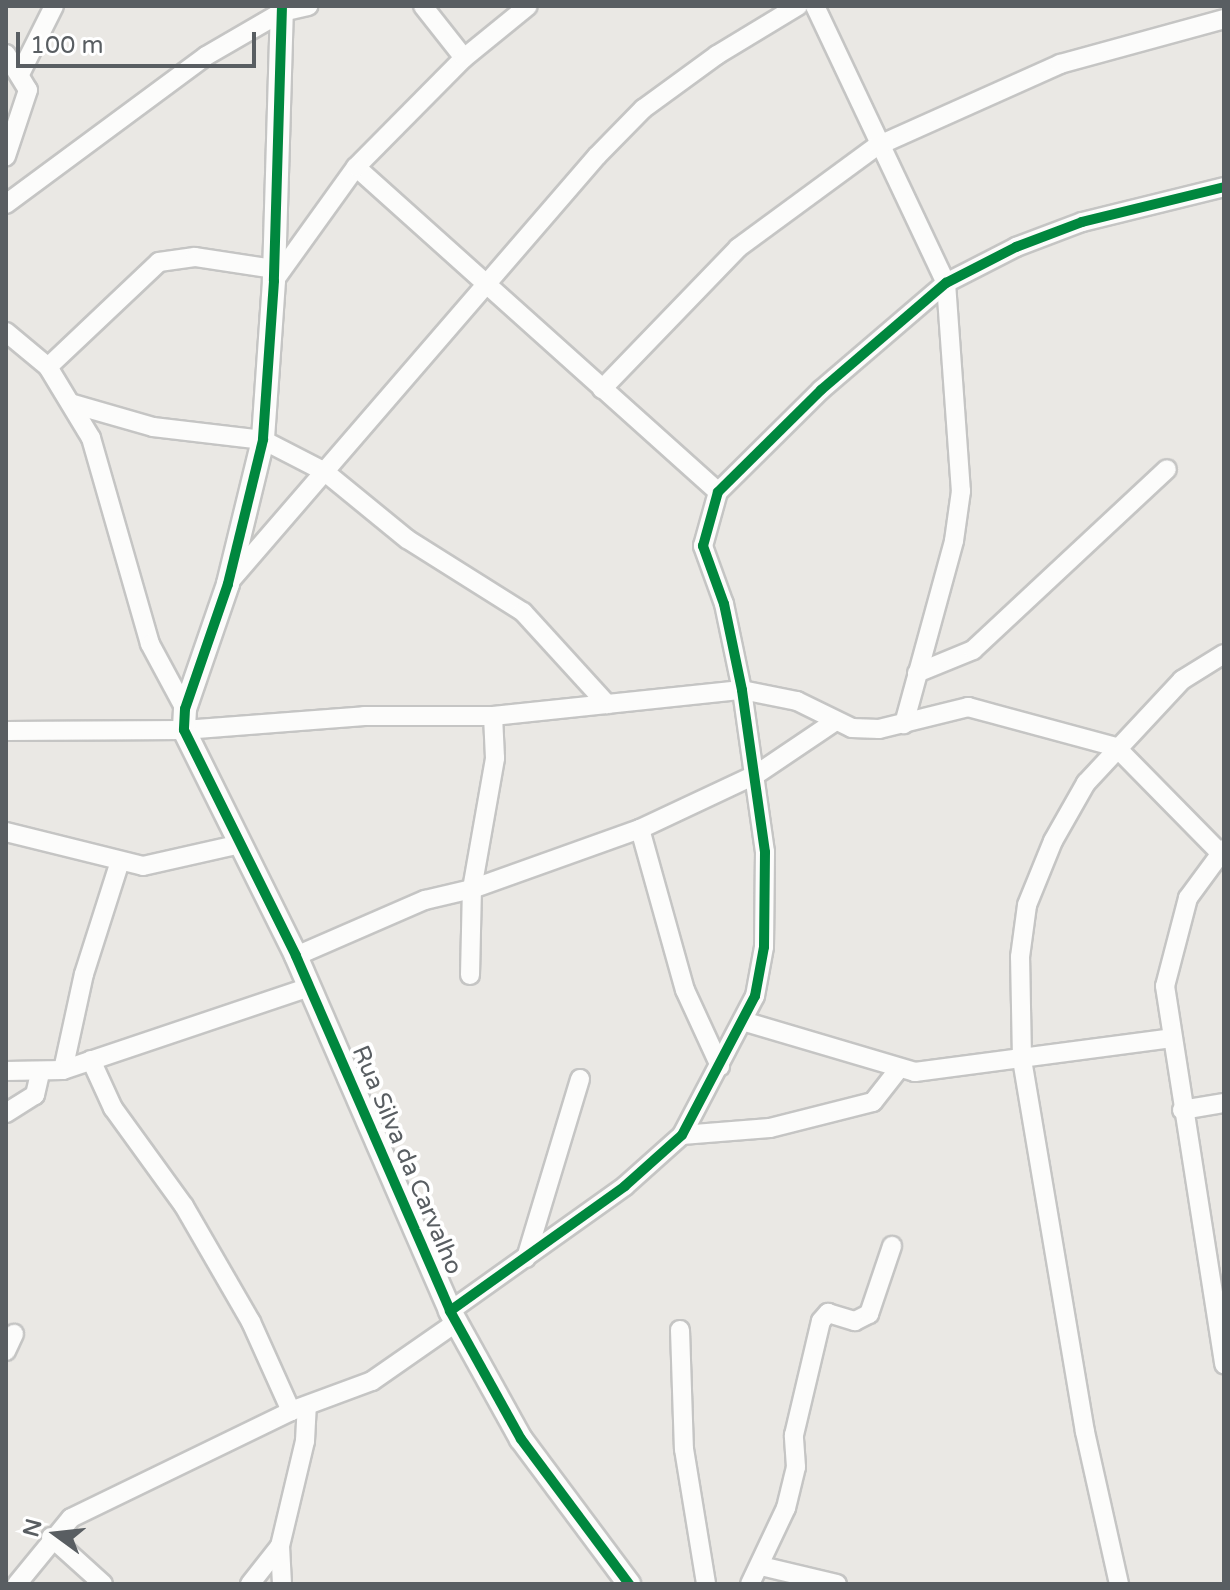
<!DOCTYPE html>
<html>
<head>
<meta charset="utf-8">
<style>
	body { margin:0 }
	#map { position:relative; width:1230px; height:1590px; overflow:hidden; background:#eae8e4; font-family:"Varela Round",sans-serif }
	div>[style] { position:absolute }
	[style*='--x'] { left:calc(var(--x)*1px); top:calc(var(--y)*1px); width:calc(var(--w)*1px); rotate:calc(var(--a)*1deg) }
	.roads { filter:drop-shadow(2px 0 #c5c5c4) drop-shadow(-2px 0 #c5c5c4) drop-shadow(0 2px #c5c5c4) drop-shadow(0 -2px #c5c5c4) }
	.minor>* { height:18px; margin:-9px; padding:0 9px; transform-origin:9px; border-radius:9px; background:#fcfcfb }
	.tertiary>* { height:22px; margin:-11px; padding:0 11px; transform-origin:11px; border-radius:11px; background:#fcfcfb }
	.cycleway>* { height:10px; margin:-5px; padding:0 5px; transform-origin:5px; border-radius:5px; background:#00873e }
	span { translate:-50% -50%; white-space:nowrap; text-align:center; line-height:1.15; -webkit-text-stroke:8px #fff; paint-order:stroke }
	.street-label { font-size:24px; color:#595e62 }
	.frame { position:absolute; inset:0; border:8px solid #595e62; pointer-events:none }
	.north { position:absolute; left:16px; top:1494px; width:80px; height:80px; -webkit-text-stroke:6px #fff; paint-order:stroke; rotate:285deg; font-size:22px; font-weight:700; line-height:32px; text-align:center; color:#595e62 }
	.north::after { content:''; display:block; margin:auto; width:28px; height:36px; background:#595e62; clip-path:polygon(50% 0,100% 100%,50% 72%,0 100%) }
	.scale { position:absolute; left:16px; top:32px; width:240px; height:36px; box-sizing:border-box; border:4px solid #595e62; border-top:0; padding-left:10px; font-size:24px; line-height:28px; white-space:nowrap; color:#595e62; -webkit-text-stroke:6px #fff; paint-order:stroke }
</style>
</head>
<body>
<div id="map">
	<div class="roads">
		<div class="minor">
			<i style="--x:423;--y:6;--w:66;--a:51.7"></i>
			<i style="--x:815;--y:6;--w:306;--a:64.7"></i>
			<i style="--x:946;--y:283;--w:209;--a:85.9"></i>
			<i style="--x:961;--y:491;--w:50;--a:98"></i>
			<i style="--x:954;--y:541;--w:190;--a:105.3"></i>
			<i style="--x:6;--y:54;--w:42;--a:58.6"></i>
			<i style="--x:28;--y:90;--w:70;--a:108.4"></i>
			<i style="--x:21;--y:72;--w:74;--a:-63.4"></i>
			<i style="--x:356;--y:167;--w:486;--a:41.9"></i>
			<i style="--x:6;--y:204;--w:249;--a:-36.5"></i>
			<i style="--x:206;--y:56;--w:88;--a:-30.1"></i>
			<i style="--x:282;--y:12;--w:27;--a:-13"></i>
			<i style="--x:274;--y:281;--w:140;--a:-54.3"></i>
			<i style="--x:356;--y:167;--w:153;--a:-45.3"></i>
			<i style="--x:464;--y:58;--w:82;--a:-39.1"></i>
			<i style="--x:6;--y:332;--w:55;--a:39.8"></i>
			<i style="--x:48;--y:367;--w:83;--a:58.8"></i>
			<i style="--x:91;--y:438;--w:214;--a:74"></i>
			<i style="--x:150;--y:644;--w:74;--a:61.7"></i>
			<i style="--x:48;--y:367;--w:153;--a:-43.4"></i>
			<i style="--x:159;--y:262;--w:36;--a:-8"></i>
			<i style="--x:195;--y:257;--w:80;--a:8.6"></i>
			<i style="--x:602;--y:389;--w:196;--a:-46"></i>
			<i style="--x:738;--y:248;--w:172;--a:-36.3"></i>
			<i style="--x:877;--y:146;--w:201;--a:-24.1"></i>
			<i style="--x:1060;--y:64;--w:170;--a:-15.3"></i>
			<i style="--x:73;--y:404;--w:83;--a:16"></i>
			<i style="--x:153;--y:427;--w:111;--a:6.7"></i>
			<i style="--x:263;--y:440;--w:70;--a:27.3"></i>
			<i style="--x:325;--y:472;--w:106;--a:39.3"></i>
			<i style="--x:407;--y:539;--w:137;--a:32.2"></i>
			<i style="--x:523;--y:612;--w:125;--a:47.6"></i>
			<i style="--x:230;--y:581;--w:562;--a:-49.19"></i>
			<i style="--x:597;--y:156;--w:66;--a:-45.6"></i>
			<i style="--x:643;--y:109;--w:92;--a:-36.1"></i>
			<i style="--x:717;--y:55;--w:95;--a:-31.2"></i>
			<i style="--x:917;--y:673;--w:61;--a:-22.3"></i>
			<i style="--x:973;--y:650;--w:265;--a:-43"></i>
			<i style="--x:6;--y:731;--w:178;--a:-0.3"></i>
			<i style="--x:184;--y:730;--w:181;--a:-4.4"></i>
			<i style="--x:364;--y:716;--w:129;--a:0"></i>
			<i style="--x:493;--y:716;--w:250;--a:-6"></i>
			<i style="--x:742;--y:690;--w:56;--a:11.3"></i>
			<i style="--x:797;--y:701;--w:61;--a:26.1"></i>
			<i style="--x:852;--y:728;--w:27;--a:2"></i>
			<i style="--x:879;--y:729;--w:92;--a:-13.9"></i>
			<i style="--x:968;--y:707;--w:153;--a:15.1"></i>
			<i style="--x:1116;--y:747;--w:148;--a:45.5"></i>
			<i style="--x:640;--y:829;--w:167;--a:74.4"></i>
			<i style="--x:685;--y:990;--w:84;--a:65.3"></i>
			<i style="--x:6;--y:832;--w:141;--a:13.9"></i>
			<i style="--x:143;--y:866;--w:100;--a:-12.7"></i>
			<i style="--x:1224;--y:849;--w:61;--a:126.3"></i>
			<i style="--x:1188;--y:898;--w:91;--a:104.6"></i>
			<i style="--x:1165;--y:986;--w:383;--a:81.1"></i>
			<i style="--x:296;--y:956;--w:141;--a:-23.5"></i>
			<i style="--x:425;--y:900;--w:48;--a:-13.2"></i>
			<i style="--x:472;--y:889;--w:178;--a:-19.7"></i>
			<i style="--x:640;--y:829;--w:129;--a:-25.2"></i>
			<i style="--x:757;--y:774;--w:93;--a:-34"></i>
			<i style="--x:470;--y:975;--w:86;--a:-88.7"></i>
			<i style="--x:472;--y:889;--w:133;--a:-80"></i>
			<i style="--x:495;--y:758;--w:42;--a:-92.7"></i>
			<i style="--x:746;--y:1022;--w:176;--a:16.5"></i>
			<i style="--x:915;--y:1072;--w:259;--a:-7.5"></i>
			<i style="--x:91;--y:1060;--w:53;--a:65.4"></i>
			<i style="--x:113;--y:1108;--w:121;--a:54.1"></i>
			<i style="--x:184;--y:1206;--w:134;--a:60"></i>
			<i style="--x:251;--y:1322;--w:98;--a:65.8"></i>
			<i style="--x:63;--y:1070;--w:98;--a:-77.7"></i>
			<i style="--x:84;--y:974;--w:115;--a:-72.3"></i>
			<i style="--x:6;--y:1071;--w:57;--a:-1"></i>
			<i style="--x:63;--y:1070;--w:261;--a:-18.6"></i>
			<i style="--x:1182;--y:1110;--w:43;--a:-9.5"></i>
			<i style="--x:6;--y:1113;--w:34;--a:-32"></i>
			<i style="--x:35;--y:1095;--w:23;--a:-77"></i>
			<i style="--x:682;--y:1135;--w:88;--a:-4.5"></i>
			<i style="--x:770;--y:1128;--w:106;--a:-14.2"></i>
			<i style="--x:873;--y:1102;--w:41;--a:-52"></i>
			<i style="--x:526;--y:1258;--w:187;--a:-73.2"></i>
			<i style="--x:450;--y:1311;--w:215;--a:-35.5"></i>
			<i style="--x:625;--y:1186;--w:76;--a:-41.8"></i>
			<i style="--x:682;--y:1135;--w:157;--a:-62.3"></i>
			<i style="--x:755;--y:996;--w:50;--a:-79.6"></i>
			<i style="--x:764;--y:947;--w:95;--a:-89.4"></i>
			<i style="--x:765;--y:852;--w:164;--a:-98.1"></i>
			<i style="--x:742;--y:690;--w:88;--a:-101.8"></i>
			<i style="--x:724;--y:604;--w:62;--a:-109.9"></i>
			<i style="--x:703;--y:546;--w:56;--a:-74.5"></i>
			<i style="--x:718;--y:492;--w:145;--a:-44.7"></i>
			<i style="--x:821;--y:390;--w:165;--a:-40.6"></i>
			<i style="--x:946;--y:283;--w:79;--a:-27.2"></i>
			<i style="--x:1016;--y:247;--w:71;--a:-20.7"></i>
			<i style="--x:1082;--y:222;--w:146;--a:-13.8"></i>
			<i style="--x:680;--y:1330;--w:119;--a:88.1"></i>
			<i style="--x:684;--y:1449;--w:137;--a:80.7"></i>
			<i style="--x:6;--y:1351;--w:19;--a:-65"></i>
			<i style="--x:51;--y:1537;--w:70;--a:42.1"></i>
			<i style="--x:761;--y:1566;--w:78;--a:13.3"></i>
			<i style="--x:17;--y:1584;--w:85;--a:-50.7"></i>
			<i style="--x:71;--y:1518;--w:245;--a:-25.9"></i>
			<i style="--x:291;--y:1411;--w:86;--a:-20.3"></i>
			<i style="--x:372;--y:1381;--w:103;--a:-34.8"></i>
			<i style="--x:250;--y:1584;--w:48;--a:-51.7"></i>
			<i style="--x:282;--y:1584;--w:38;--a:-93"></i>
			<i style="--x:280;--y:1546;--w:108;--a:-76.6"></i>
			<i style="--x:305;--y:1441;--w:35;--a:-87"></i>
			<i style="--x:750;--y:1584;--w:84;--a:-64.7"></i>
			<i style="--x:786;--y:1508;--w:42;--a:-76.3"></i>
			<i style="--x:796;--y:1467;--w:32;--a:-94"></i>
			<i style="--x:794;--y:1435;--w:117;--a:-76.7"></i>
			<i style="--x:821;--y:1321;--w:11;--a:-49"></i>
			<i style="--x:828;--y:1313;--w:28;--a:17"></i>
			<i style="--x:855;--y:1321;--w:16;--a:-27"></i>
			<i style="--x:869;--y:1314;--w:72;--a:-71.3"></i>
			<i style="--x:1119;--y:1584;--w:156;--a:-102.6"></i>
			<i style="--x:1085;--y:1432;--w:378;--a:-99.6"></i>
			<i style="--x:1022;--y:1059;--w:102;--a:-91.1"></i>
			<i style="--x:1020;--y:957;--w:52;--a:-82.3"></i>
			<i style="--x:1027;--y:905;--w:69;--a:-67.9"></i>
			<i style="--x:1053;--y:841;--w:67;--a:-60.4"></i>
			<i style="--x:1086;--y:783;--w:141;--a:-47"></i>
			<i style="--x:1182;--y:680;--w:49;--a:-31.8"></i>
		</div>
		<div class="tertiary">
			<i style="--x:282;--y:6;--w:275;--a:91.7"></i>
			<i style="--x:274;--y:281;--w:159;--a:94"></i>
			<i style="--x:263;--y:440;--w:148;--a:103.7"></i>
			<i style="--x:228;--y:584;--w:132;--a:109"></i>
			<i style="--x:185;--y:709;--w:21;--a:93"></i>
			<i style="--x:184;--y:730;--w:252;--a:63.6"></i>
			<i style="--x:296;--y:956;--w:387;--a:66.5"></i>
			<i style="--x:450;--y:1311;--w:146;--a:61"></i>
			<i style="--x:521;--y:1439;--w:181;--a:53.3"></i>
		</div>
	</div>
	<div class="cycleway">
		<i style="--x:282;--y:6;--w:275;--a:91.7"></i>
		<i style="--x:274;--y:281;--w:159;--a:94"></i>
		<i style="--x:263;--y:440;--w:148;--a:103.7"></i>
		<i style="--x:228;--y:584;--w:132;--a:109"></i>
		<i style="--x:185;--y:709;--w:21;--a:93"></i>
		<i style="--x:184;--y:730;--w:252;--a:63.6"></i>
		<i style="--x:296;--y:956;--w:387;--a:66.5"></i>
		<i style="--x:450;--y:1311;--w:146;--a:61"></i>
		<i style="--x:521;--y:1439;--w:181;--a:53.3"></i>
		<i style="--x:450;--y:1311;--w:215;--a:-35.5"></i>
		<i style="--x:625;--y:1186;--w:76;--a:-41.8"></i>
		<i style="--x:682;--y:1135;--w:157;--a:-62.3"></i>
		<i style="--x:755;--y:996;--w:50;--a:-79.6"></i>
		<i style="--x:764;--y:947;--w:95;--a:-89.4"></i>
		<i style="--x:765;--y:852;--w:164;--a:-98.1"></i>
		<i style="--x:742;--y:690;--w:88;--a:-101.8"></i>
		<i style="--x:724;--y:604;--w:62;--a:-109.9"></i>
		<i style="--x:703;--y:546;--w:56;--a:-74.5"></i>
		<i style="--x:718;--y:492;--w:145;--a:-44.7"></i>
		<i style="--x:821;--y:390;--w:165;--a:-40.6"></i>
		<i style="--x:946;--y:283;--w:79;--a:-27.2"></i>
		<i style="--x:1016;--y:247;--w:71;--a:-20.7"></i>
		<i style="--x:1082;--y:222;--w:146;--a:-13.8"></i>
	</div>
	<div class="street-label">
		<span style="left:407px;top:1160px;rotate:67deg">Rua Silva da Carvalho</span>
	</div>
	<div class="frame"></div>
	<div class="north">N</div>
	<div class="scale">100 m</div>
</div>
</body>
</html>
